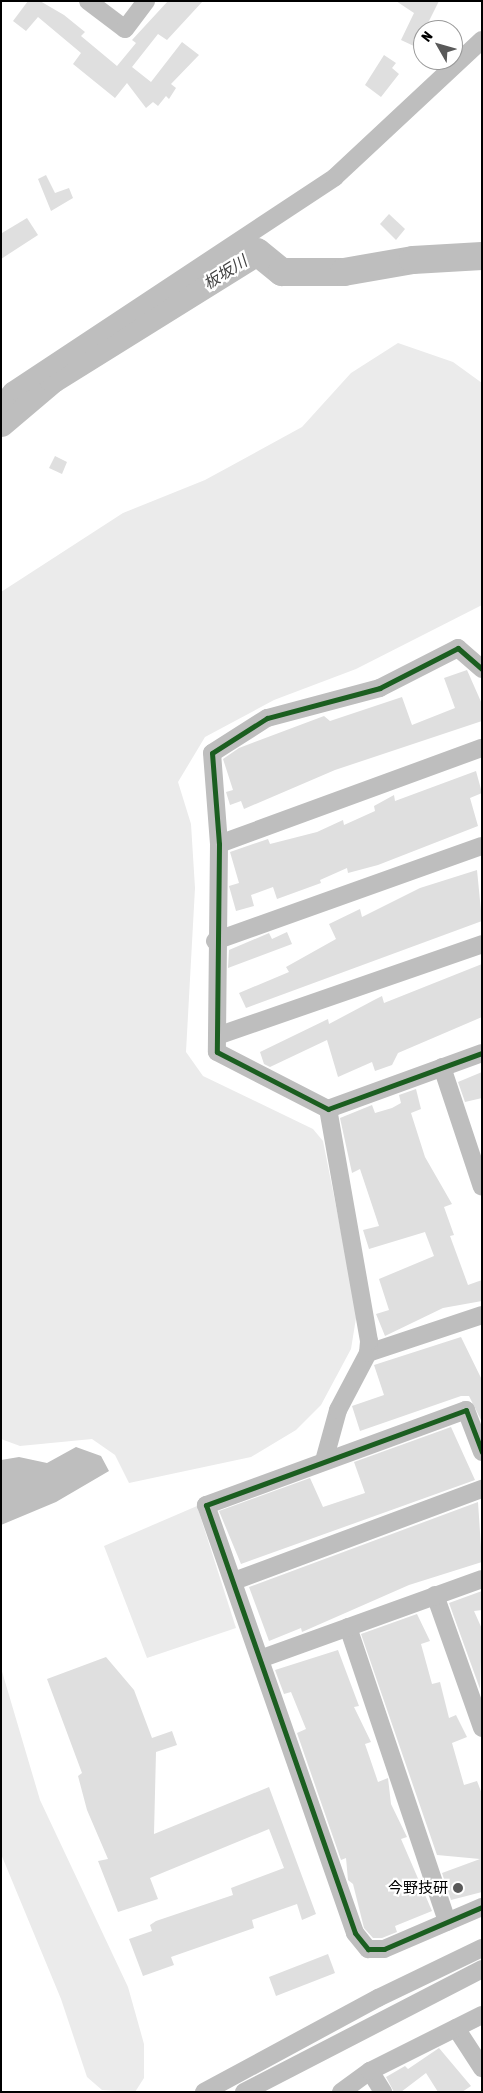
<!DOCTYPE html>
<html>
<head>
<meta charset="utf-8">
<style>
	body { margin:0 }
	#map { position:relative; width:483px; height:2093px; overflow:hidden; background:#fff; font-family:"Asap Condensed","Noto Sans JP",sans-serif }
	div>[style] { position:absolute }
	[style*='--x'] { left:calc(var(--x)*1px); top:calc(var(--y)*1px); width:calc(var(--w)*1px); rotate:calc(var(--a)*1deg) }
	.green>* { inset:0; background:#ebebeb }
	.water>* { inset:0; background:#bebebe }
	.river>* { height:28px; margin:-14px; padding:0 14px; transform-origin:14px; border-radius:14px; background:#bebebe }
	.building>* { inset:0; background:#dfdfdf }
	.minor>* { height:18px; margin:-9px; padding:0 9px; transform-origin:9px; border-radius:9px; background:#bebebe }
	.cycleway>* { height:5px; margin:-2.5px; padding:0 2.5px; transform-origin:2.5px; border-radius:2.5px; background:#1b5e20 }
	.dots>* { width:14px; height:14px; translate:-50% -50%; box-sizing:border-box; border:2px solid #fff; border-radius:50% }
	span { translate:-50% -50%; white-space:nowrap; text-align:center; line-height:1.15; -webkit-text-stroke:4.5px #fff; paint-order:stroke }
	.poi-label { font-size:15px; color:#000 }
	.right { translate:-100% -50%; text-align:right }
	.water-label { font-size:16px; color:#434343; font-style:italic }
	.frame { position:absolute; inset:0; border:2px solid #000; pointer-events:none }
	.north { position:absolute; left:413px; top:20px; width:50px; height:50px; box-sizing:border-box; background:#fff; border:1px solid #999; border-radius:50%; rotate:308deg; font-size:14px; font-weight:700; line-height:20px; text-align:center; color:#000 }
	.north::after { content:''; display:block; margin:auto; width:18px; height:22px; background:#595959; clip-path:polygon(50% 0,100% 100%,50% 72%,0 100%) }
</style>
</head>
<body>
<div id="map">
	<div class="green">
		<i style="clip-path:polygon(398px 343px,453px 362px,482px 383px,482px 605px,356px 669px,274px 700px,205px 737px,178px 782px,191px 824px,195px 888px,186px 1052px,203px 1076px,313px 1129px,323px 1141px,357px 1312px,351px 1349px,321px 1405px,296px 1430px,251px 1457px,129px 1483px,115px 1455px,92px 1439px,20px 1446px,1px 1439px,1px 592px,123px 513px,205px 480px,302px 427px,351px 373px)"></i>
		<i style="clip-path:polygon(197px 1506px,236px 1628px,147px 1658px,104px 1546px)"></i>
		<i style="clip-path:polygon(1px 1668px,40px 1800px,128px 1987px,144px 2044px,144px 2078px,135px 2092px,102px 2090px,87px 2077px,61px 1999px,1px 1854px)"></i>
	</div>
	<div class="water">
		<i style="clip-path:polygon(76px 1447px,101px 1456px,109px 1471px,56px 1502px,1px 1525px,1px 1460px,19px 1457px,47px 1463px)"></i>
	</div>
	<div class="river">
		<i style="--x:1;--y:423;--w:68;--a:-40.2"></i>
		<i style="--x:53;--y:379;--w:240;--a:-31.9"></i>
		<i style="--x:257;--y:252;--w:32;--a:39"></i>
		<i style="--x:282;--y:272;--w:62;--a:0"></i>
		<i style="--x:344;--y:272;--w:70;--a:-9.9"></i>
		<i style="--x:413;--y:260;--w:69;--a:-3.3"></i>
	</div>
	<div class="building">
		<i style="clip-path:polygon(28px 1px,40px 1px,64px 15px,85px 32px,81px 36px,117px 66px,136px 43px,132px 40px,168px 1px,203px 1px,167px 40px,158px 34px,132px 67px,151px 82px,182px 42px,199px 55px,171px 84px,176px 88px,169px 99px,166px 96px,158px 106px,153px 102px,146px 108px,127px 83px,115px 98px,73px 64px,81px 53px,38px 17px,26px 31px,13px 21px)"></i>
		<i style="clip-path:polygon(396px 1px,439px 1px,416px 47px,401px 40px,414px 13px)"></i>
		<i style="clip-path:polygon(384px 55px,396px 63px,392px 68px,399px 74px,381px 97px,365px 85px)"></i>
		<i style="clip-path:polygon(46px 175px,55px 193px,69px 188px,73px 198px,51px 211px,38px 179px)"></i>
		<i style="clip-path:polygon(389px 214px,405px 229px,396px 240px,380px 224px)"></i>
		<i style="clip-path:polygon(27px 218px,38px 235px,1px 259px,2px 233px)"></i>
		<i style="clip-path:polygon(55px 456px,67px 462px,62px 474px,49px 468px)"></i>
		<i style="clip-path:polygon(467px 670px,482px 704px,482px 721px,335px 770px,244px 809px,241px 801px,230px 805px,226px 792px,233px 790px,223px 759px,239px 748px,324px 716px,330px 721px,402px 697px,412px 725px,455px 708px,444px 678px)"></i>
		<i style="clip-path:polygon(476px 771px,482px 793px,470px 798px,478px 826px,378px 865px,348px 873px,347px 868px,320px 880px,321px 883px,277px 899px,273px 887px,251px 895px,254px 906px,236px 911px,229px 886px,239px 883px,230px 852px,268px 839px,270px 844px,317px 832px,343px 820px,344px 825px,375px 811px,374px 806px,394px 795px,395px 801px)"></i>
		<i style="clip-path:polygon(477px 870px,482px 921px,246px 1008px,239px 993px,289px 972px,286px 967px,336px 939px,329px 924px,360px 909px,362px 917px,420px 888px)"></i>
		<i style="clip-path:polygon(287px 932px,292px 944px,228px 968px,229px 950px,269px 933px,272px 939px)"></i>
		<i style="clip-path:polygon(482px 964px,482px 1017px,398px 1053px,392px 1065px,375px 1071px,372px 1062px,338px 1077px,327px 1040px,270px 1067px,264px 1064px,260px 1052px,328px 1019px,329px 1024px,376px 999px,382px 996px,384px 1003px)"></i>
		<i style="clip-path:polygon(482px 1072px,482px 1098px,465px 1102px,458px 1082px)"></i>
		<i style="clip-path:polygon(416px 1089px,421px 1109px,411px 1113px,425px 1157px,452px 1204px,444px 1207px,454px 1235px,450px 1236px,468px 1285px,482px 1280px,482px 1301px,443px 1308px,385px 1336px,376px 1314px,389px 1310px,379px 1279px,434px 1256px,425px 1232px,369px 1249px,363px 1230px,379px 1226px,360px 1169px,352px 1173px,340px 1118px,372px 1105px,375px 1113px,392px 1108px,401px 1103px,399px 1095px)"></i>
		<i style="clip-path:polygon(461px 1337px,482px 1380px,482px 1422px,469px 1396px,461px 1396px,360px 1431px,352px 1406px,384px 1395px,374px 1365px)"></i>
		<i style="clip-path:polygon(451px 1427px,475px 1480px,241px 1564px,219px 1511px,310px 1478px,323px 1507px,365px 1493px,354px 1462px)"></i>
		<i style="clip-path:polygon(478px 1502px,482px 1562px,409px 1585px,302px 1632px,301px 1628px,269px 1641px,249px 1587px)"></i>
		<i style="clip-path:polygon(482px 1591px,482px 1610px,474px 1611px,482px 1629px,480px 1689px,449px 1603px)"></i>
		<i style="clip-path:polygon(417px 1614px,430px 1641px,421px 1644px,432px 1684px,440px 1682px,449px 1718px,456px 1715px,467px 1737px,452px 1743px,464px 1785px,477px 1781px,482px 1794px,482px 1892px,451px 1900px,442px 1873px,480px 1859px,437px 1855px,361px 1634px)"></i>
		<i style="clip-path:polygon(338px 1650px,359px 1706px,354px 1707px,371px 1742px,365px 1744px,378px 1782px,388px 1778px,391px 1804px,407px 1837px,401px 1839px,432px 1911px,395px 1926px,397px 1932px,382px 1938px,373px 1938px,364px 1928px,353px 1884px,348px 1880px,346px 1858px,341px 1860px,297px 1733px,306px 1729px,291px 1692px,284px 1694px,275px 1670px)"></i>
		<i style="clip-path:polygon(106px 1657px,134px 1690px,152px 1738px,172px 1731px,177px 1745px,156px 1752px,154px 1834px,269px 1787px,316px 1914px,302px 1920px,297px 1904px,252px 1920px,254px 1928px,171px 1957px,174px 1965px,143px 1976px,129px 1939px,152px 1931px,150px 1925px,156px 1921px,233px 1895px,231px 1888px,284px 1868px,269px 1829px,150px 1878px,158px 1899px,118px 1912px,98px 1861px,108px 1859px,87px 1810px,78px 1776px,82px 1773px,47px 1679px)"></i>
		<i style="clip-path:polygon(328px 1954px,335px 1973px,276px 1996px,269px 1977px)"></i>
		<i style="clip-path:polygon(439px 2048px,471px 2086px,462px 2092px,438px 2092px,426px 2073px,401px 2092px,394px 2092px,386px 2077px,405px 2066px,408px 2069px)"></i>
	</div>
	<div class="minor">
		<i style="--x:88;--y:1;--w:46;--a:37.1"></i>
		<i style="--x:125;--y:29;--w:35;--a:-53"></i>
		<i style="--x:1;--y:404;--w:17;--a:-50"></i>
		<i style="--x:12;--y:391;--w:387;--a:-33.5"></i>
		<i style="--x:335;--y:177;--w:201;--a:-43"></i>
		<i style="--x:482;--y:669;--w:32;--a:-139"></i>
		<i style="--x:458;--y:648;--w:88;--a:152.9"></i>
		<i style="--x:380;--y:688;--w:117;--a:165.1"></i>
		<i style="--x:267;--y:718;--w:65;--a:147.5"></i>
		<i style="--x:212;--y:753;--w:91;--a:85.6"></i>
		<i style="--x:219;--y:844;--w:208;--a:90.6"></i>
		<i style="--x:217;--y:1052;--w:125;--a:27.2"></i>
		<i style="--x:328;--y:1109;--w:164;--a:-20"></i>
		<i style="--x:219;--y:844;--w:280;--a:-20.1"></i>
		<i style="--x:215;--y:941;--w:283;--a:-19.6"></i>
		<i style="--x:217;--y:1036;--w:281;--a:-19.1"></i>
		<i style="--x:442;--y:1067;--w:126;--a:71.6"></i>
		<i style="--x:368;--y:1353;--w:120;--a:-18.4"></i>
		<i style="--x:482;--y:1452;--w:45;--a:-110.9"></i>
		<i style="--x:466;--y:1410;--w:277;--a:159.9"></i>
		<i style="--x:206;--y:1505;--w:453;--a:70.8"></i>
		<i style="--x:355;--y:1933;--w:21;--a:51"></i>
		<i style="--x:368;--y:1949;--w:16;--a:0"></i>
		<i style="--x:384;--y:1949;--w:107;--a:-23.2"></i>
		<i style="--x:324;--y:1461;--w:53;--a:-74.6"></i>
		<i style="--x:338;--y:1410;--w:64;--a:-62.2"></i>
		<i style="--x:368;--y:1353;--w:12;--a:-85"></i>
		<i style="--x:369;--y:1341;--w:236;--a:-100"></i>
		<i style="--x:234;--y:1581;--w:265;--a:-20.4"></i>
		<i style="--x:435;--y:1595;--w:141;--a:70.5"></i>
		<i style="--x:348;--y:1627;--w:311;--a:71.4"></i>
		<i style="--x:260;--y:1659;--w:236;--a:-19.8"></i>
		<i style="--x:456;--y:2028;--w:48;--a:57"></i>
		<i style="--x:370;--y:2071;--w:25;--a:58"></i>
		<i style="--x:204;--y:2092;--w:198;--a:-28.4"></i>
		<i style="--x:378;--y:1998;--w:115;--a:-25.7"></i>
		<i style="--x:244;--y:2092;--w:268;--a:-27.3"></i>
		<i style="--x:341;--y:2092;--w:36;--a:-36"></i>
		<i style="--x:370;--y:2071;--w:125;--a:-26.6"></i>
	</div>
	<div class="cycleway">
		<i style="--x:482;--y:669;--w:32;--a:-139"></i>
		<i style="--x:458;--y:648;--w:88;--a:152.9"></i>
		<i style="--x:380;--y:688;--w:117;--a:165.1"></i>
		<i style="--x:267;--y:718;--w:65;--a:147.5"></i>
		<i style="--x:212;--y:753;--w:91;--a:85.6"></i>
		<i style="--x:219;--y:844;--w:208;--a:90.6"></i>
		<i style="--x:217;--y:1052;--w:125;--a:27.2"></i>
		<i style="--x:328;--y:1109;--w:164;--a:-20"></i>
		<i style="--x:482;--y:1452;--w:45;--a:-110.9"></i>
		<i style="--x:466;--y:1410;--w:277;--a:159.9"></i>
		<i style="--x:206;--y:1505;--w:453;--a:70.8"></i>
		<i style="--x:355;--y:1933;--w:21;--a:51"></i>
		<i style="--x:368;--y:1949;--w:16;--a:0"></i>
		<i style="--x:384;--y:1949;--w:107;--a:-23.2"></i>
	</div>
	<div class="dots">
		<i style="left:458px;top:1888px;background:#595959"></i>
	</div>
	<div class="poi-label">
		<span class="right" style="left:448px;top:1888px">今野技研</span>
	</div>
	<div class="water-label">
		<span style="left:225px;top:272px;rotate:-32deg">板坂川</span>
	</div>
	<div class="frame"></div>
	<div class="north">N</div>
</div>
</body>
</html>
